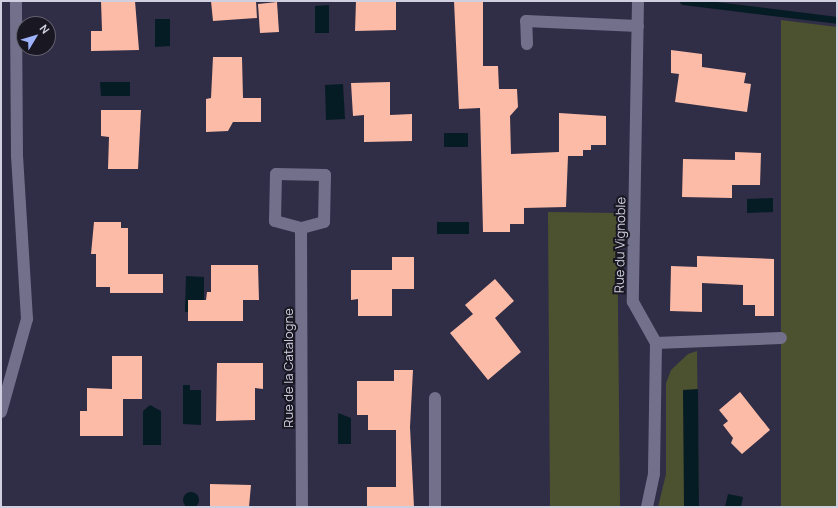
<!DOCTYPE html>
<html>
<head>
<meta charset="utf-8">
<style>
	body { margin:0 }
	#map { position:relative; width:838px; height:508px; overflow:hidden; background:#302d46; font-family:Manrope,sans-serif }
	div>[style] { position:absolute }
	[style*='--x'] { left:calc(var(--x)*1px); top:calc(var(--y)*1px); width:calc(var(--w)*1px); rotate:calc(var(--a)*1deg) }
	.green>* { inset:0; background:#4c522f }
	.water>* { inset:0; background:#061c24 }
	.round { border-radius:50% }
	.stream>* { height:7px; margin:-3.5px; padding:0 3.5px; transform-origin:3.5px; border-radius:3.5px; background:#061c24 }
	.building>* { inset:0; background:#fcbba6 }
	.street>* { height:12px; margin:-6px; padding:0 6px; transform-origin:6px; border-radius:6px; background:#73708c }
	span { translate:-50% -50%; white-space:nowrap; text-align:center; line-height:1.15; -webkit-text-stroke:4px #191722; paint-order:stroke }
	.street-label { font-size:13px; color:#d0cfdf }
	.frame { position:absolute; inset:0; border:2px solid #d0cfdf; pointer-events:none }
	.north { position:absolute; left:16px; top:16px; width:40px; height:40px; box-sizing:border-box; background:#191722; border:1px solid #62616e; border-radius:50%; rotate:52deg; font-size:11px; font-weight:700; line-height:16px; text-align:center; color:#d0cfdf }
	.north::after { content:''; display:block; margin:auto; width:14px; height:18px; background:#9fb3fd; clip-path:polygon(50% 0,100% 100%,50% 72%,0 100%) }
</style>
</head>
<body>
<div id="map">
	<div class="green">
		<i style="clip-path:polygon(781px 20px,837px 27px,837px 507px,781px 507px)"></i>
		<i style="clip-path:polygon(548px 212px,617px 213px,620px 507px,550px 507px)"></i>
		<i style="clip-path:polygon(697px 351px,699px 507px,658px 507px,666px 474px,666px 383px,671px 370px,688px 354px)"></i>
	</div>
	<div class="water">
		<i style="clip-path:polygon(329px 5px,329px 33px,315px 33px,315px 6px)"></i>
		<i style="clip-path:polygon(155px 19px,170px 19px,170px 46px,155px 47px)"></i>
		<i style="clip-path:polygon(100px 82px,130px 82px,130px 96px,101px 96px)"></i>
		<i style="clip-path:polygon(343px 84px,345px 119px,326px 120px,325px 85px)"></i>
		<i style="clip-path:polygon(444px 133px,468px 133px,468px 147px,444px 147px)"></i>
		<i style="clip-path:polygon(773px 198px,773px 212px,747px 213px,747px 199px)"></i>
		<i style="clip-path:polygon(437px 222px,469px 222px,469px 234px,437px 234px)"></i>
		<i style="clip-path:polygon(186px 276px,204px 277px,204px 311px,185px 312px)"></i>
		<i style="clip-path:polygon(183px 385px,190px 385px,190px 390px,201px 390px,201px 425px,183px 424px)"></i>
		<i style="clip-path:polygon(698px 389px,699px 507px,684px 507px,683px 390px)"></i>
		<i style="clip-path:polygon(150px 405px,161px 411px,161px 445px,143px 445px,143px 411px)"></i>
		<i style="clip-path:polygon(338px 413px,351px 418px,351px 444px,338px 444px)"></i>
		<i class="round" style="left:183px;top:492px;width:16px;height:16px"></i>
		<i style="clip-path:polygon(728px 494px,743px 497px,741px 507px,725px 507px)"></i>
	</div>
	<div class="stream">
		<i style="--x:683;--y:1;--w:155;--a:7"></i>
	</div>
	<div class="building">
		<i style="clip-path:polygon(101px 1px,135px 1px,139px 50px,91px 51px,91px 31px,102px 31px)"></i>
		<i style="clip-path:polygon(211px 1px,256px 1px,257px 18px,213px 21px)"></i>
		<i style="clip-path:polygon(356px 1px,396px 1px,396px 30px,355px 31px)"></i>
		<i style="clip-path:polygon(454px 1px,483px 1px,483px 66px,498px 66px,499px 89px,517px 89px,518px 107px,510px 116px,511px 154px,559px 152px,559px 113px,606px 116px,606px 145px,591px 145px,591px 150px,583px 150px,583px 156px,568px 156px,566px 207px,524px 208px,524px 224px,510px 224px,510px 232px,483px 232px,480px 108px,459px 109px)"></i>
		<i style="clip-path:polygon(277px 2px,279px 32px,260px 33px,258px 4px)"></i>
		<i style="clip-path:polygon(671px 50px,702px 54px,702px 67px,746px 73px,744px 83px,751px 84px,747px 112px,675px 102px,679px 74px,671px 73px)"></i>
		<i style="clip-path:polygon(213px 57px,242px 57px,243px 98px,261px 98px,261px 122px,233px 122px,228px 131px,206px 132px,206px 99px,211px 98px)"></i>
		<i style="clip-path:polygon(390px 82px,390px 115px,412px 114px,412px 141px,364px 142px,364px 115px,353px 116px,351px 83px)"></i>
		<i style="clip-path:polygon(101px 110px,141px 110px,138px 169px,108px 169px,109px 137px,101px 136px)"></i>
		<i style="clip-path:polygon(735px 152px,761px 153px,760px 185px,732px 185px,732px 198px,682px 197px,683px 159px,735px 160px)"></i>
		<i style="clip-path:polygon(94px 222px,121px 222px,121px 228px,128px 228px,128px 274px,163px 274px,163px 293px,110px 293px,110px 287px,96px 287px,96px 254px,91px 254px)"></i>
		<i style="clip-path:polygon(697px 256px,774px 259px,774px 316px,755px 316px,755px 305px,743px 305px,743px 285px,702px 283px,702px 312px,670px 311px,671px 266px,697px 267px)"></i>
		<i style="clip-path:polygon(392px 257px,414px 257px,414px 289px,392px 289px,392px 316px,358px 316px,358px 299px,351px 300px,351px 270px,392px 270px)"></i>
		<i style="clip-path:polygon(211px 265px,258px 265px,259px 300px,243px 300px,243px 321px,188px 321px,188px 300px,206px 300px,207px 292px,211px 292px)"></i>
		<i style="clip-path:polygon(495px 279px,514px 301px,495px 318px,521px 352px,488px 380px,450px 333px,473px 314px,465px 305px)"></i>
		<i style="clip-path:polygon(112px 356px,142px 356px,142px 399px,123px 399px,123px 436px,80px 436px,80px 411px,87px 411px,87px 388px,112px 389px)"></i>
		<i style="clip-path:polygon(217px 363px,263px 363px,263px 389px,255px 388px,255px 420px,216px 421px)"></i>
		<i style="clip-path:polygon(394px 370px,413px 370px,410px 427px,414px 507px,367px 507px,367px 487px,396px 487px,396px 430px,368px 430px,368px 415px,357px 415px,357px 381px,394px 381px)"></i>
		<i style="clip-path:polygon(740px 392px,770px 430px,742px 454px,731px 443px,733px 438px,723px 425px,728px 421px,719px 410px)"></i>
		<i style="clip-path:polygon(210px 484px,251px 485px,249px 507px,210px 507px)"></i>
	</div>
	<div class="street">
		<i style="--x:638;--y:1;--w:301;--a:91"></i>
		<i style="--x:633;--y:302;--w:47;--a:60.7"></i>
		<i style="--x:656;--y:343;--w:131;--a:90.9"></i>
		<i style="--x:654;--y:474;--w:34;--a:102"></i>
		<i style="--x:527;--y:44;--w:23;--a:-92"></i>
		<i style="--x:526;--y:21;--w:112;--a:2.6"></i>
		<i style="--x:276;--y:174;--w:49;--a:1.2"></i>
		<i style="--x:325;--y:175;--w:47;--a:91.2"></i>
		<i style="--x:324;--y:222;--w:24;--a:165"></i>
		<i style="--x:301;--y:228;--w:27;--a:-165"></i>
		<i style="--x:275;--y:221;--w:47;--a:-88.8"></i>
		<i style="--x:301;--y:228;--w:279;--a:89.8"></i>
		<i style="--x:656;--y:343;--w:125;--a:-2.3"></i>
		<i style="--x:435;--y:398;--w:109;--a:90"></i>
		<i style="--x:1;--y:412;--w:97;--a:-74.4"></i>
		<i style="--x:27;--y:319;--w:163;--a:-93.5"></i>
		<i style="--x:17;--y:156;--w:155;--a:-90.4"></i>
	</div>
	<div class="street-label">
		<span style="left:620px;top:245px;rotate:-89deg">Rue du Vignoble</span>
		<span style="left:288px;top:368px;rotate:-90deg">Rue de la Catalogne</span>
	</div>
	<div class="frame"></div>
	<div class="north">N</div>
</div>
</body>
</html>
